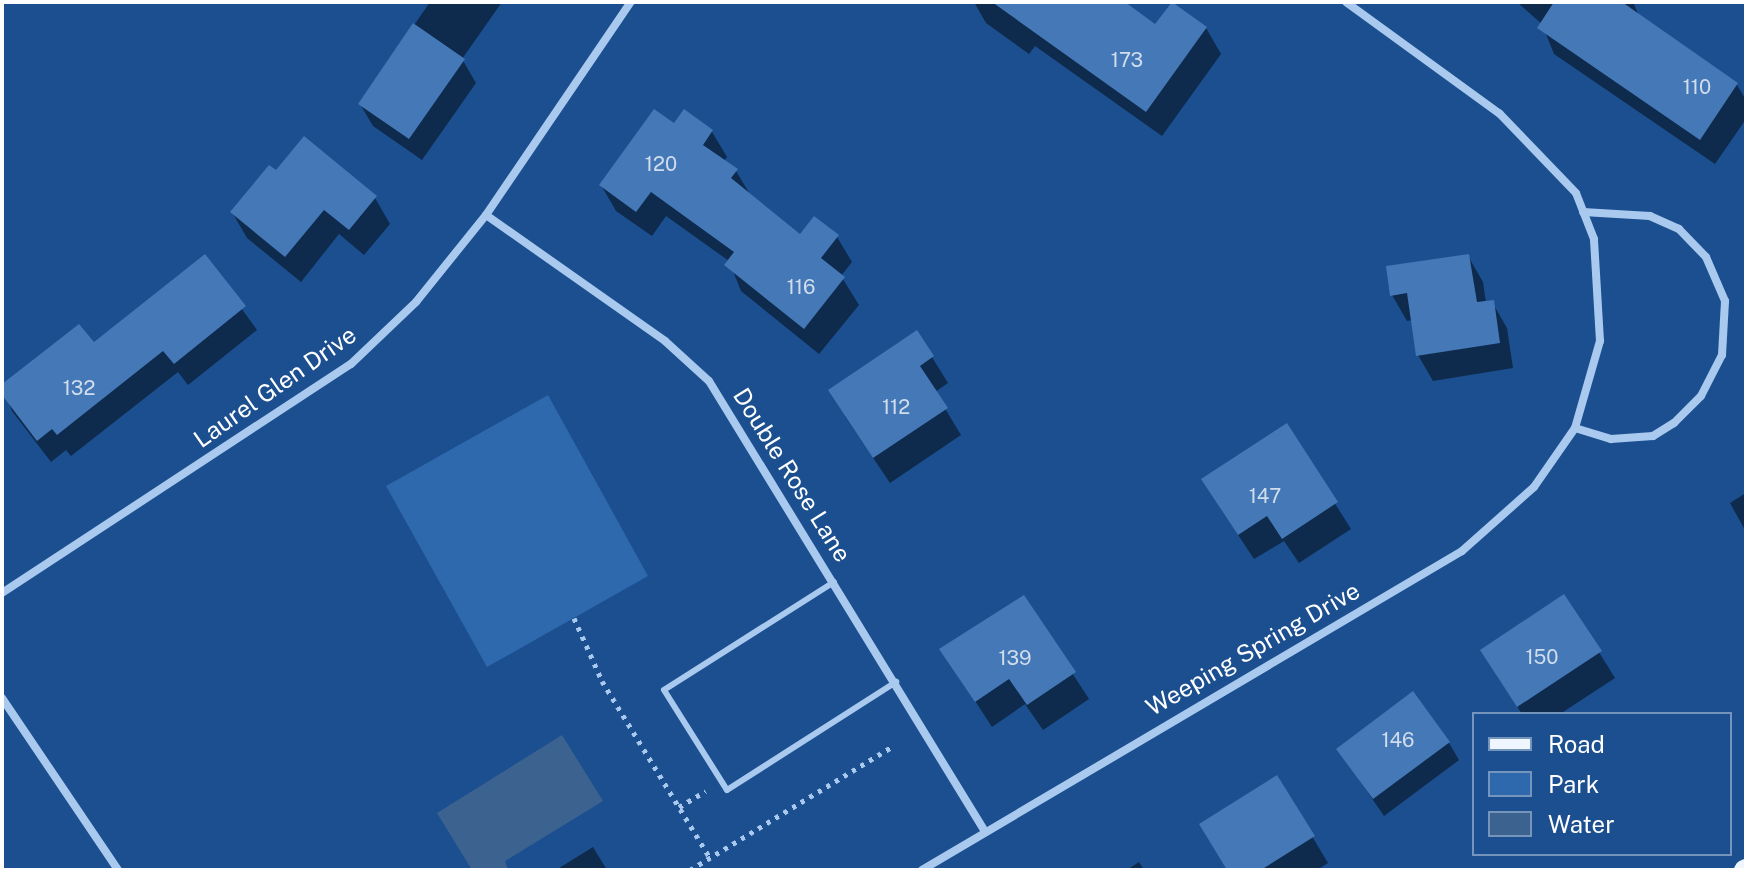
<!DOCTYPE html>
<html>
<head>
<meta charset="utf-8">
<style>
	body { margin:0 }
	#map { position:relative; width:1748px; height:872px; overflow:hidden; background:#1b4f8f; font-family:"Public Sans",sans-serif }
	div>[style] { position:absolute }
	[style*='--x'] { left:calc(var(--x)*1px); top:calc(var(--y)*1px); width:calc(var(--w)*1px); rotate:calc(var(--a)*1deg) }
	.green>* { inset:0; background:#2e69ad }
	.water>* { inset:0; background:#3c6290 }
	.shadow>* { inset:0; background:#0007 }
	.building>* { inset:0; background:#4478b7 }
	.path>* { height:5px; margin-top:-2.5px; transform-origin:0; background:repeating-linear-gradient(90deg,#a9c9ee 0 4px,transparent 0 10px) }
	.lane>* { height:6px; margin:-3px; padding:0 3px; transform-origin:3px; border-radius:3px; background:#a9c9ee }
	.street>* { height:8px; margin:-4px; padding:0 4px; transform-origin:4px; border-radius:4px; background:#a9c9ee }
	.primary>* { height:20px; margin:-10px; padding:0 10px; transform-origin:10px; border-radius:10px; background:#f0f6ff }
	span { translate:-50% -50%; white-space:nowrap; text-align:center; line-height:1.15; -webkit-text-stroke:8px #1b4f8f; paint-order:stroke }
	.number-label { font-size:20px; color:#d0dded }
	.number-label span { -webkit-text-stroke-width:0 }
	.street-label { font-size:24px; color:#fff }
	.frame { position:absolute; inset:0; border:4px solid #fff; pointer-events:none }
	.legend { position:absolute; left:1472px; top:712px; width:260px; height:144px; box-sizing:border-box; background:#1b4f8f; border:2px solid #7695bc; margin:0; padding:10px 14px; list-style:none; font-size:24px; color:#fff }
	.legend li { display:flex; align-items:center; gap:16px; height:40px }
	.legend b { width:40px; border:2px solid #7695bc }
</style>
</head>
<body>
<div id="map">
	<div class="green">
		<i style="clip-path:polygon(548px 395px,648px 576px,487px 667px,386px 486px)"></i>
	</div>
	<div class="water">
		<i style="clip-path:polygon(562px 735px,603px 801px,505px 861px,508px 870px,472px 870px,437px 813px)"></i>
	</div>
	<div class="shadow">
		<i style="clip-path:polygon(430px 2px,502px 2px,462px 59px,476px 83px,422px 160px,373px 126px,360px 104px)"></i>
		<i style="clip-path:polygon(974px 2px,1123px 2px,1156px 27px,1206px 28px,1221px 54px,1162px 136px,1035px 46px,1029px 54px,986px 23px)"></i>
		<i style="clip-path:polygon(1517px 2px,1633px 2px,1639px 16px,1737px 85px,1746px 100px,1746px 119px,1715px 164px,1554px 54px,1542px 24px)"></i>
		<i style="clip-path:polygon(674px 126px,712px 132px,727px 157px,723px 162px,736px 171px,751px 196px,800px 237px,837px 237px,852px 262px,841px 276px,859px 305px,819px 354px,741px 291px,729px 261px,666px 216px,652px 236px,616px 211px,601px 185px)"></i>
		<i style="clip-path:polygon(276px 173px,375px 198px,390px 224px,364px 255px,339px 234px,301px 282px,247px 238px,232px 212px)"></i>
		<i style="clip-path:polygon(1468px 256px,1483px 282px,1486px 303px,1492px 302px,1507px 328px,1513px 368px,1433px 381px,1418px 355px,1413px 320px,1407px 321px,1392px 295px)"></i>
		<i style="clip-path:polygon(204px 257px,257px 330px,188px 385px,178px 372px,71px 456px,66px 450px,51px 462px,12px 411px,2px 386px,93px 345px)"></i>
		<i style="clip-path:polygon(917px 333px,948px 383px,935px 392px,961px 435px,890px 483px,845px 416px)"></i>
		<i style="clip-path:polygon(1286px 426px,1351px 529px,1299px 563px,1284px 541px,1254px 559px,1219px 506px)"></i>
		<i style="clip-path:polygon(1746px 493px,1746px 532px,1730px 503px)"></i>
		<i style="clip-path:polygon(1564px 596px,1615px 678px,1560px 714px,1522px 714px,1497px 676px)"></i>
		<i style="clip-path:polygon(1023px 598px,1089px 699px,1043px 730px,1025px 704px,992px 727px,942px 650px)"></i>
		<i style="clip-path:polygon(1449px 743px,1459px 760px,1384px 816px,1338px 749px)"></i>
		<i style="clip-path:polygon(1277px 778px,1328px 863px,1317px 870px,1229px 870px)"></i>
		<i style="clip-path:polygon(593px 847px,607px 870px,556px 870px)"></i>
		<i style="clip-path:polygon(1139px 862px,1144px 870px,1127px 870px)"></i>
	</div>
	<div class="building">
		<i style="clip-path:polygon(992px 2px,1125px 2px,1155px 24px,1172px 2px,1207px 27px,1146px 112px)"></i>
		<i style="clip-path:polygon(1554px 2px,1622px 2px,1738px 83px,1700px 140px,1537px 28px)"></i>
		<i style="clip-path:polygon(413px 23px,465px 59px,409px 139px,358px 104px)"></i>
		<i style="clip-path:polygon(654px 109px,674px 123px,684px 109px,713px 130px,703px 145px,738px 169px,731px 178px,800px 234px,814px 216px,839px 235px,821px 258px,845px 277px,804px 329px,724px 265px,734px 252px,651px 192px,636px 212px,599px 185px)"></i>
		<i style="clip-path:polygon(304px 136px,377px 196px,349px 230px,324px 210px,285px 257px,230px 212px,269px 165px,276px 170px)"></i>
		<i style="clip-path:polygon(205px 254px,246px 306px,174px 364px,163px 351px,57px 435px,52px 429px,37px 441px,2px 395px,2px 384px,79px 324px,94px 342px)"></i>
		<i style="clip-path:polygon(1469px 254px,1477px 302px,1494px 300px,1500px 343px,1416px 356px,1407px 293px,1390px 296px,1386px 266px)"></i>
		<i style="clip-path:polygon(917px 330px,934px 356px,920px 366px,948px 408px,873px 458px,828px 390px)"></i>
		<i style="clip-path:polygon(1287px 423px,1338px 502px,1282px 539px,1267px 516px,1238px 535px,1201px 479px)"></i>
		<i style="clip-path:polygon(1564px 594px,1602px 651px,1517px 707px,1480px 650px)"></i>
		<i style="clip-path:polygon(1024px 595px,1076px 672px,1027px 705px,1009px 679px,975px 702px,939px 649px)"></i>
		<i style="clip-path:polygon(1413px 691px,1450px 742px,1373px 799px,1336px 749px)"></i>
		<i style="clip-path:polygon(1277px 775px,1315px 836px,1261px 870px,1227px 870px,1199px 824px)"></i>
	</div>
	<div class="path">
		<i style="--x:574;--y:618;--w:69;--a:66"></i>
		<i style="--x:602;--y:681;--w:207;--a:58.6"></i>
		<i style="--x:679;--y:807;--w:31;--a:-31"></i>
		<i style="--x:690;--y:870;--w:238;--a:-31.4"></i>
	</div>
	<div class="lane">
		<i style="--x:834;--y:582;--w:201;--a:147.6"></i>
		<i style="--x:664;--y:690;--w:118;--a:57.8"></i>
		<i style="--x:727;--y:790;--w:201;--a:-32.6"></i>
	</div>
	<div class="street">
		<i style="--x:486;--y:215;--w:219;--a:35.1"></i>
		<i style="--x:665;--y:341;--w:59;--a:42.3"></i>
		<i style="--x:709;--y:381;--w:527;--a:58.51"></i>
		<i style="--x:1575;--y:428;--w:38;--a:17"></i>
		<i style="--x:1611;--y:439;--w:42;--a:-4.1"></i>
		<i style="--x:1653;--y:436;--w:25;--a:-32"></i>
		<i style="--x:1674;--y:423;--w:38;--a:-45"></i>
		<i style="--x:1701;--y:396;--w:46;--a:-62.9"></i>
		<i style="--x:1722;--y:355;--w:54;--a:-86.8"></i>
		<i style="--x:1725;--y:301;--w:48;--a:-113.4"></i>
		<i style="--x:1706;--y:257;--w:39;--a:-134"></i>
		<i style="--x:1679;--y:229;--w:32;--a:-156"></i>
		<i style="--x:1650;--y:216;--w:67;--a:-176.6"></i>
		<i style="--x:2;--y:593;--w:417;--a:-33.3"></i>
		<i style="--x:351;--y:364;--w:90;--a:-43.6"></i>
		<i style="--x:416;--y:302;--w:112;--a:-51.2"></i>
		<i style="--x:486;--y:215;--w:258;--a:-55.8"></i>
		<i style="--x:2;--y:698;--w:207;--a:56"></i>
		<i style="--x:922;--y:870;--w:627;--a:-30.57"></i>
		<i style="--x:1462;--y:551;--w:96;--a:-41.6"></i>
		<i style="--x:1534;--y:487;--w:72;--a:-55.2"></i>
		<i style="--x:1575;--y:428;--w:91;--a:-74"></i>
		<i style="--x:1600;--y:341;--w:102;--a:-93.4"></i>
		<i style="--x:1594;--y:239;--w:49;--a:-111.4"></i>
		<i style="--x:1576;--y:193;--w:110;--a:-133.9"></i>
		<i style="--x:1500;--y:114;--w:190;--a:-144"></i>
	</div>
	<div class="primary">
		<i style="--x:1744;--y:870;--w:2;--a:-27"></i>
	</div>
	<div class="number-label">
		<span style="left:1127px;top:60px">173</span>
		<span style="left:1697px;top:87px">110</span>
		<span style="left:661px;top:164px">120</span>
		<span style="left:801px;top:287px">116</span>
		<span style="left:79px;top:388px">132</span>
		<span style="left:896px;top:407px">112</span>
		<span style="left:1265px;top:496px">147</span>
		<span style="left:1542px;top:657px">150</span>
		<span style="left:1015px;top:658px">139</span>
		<span style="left:1398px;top:740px">146</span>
	</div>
	<div class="street-label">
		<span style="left:275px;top:387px;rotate:-35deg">Laurel Glen Drive</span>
		<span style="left:792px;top:475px;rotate:58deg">Double Rose Lane</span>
		<span style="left:1253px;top:649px;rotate:-30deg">Weeping Spring Drive</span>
	</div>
	<div class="frame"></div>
	<ul class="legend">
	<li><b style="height:10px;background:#f0f6ff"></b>Road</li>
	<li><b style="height:22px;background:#2e69ad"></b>Park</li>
	<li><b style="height:22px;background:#3c6290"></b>Water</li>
	</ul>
</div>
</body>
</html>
